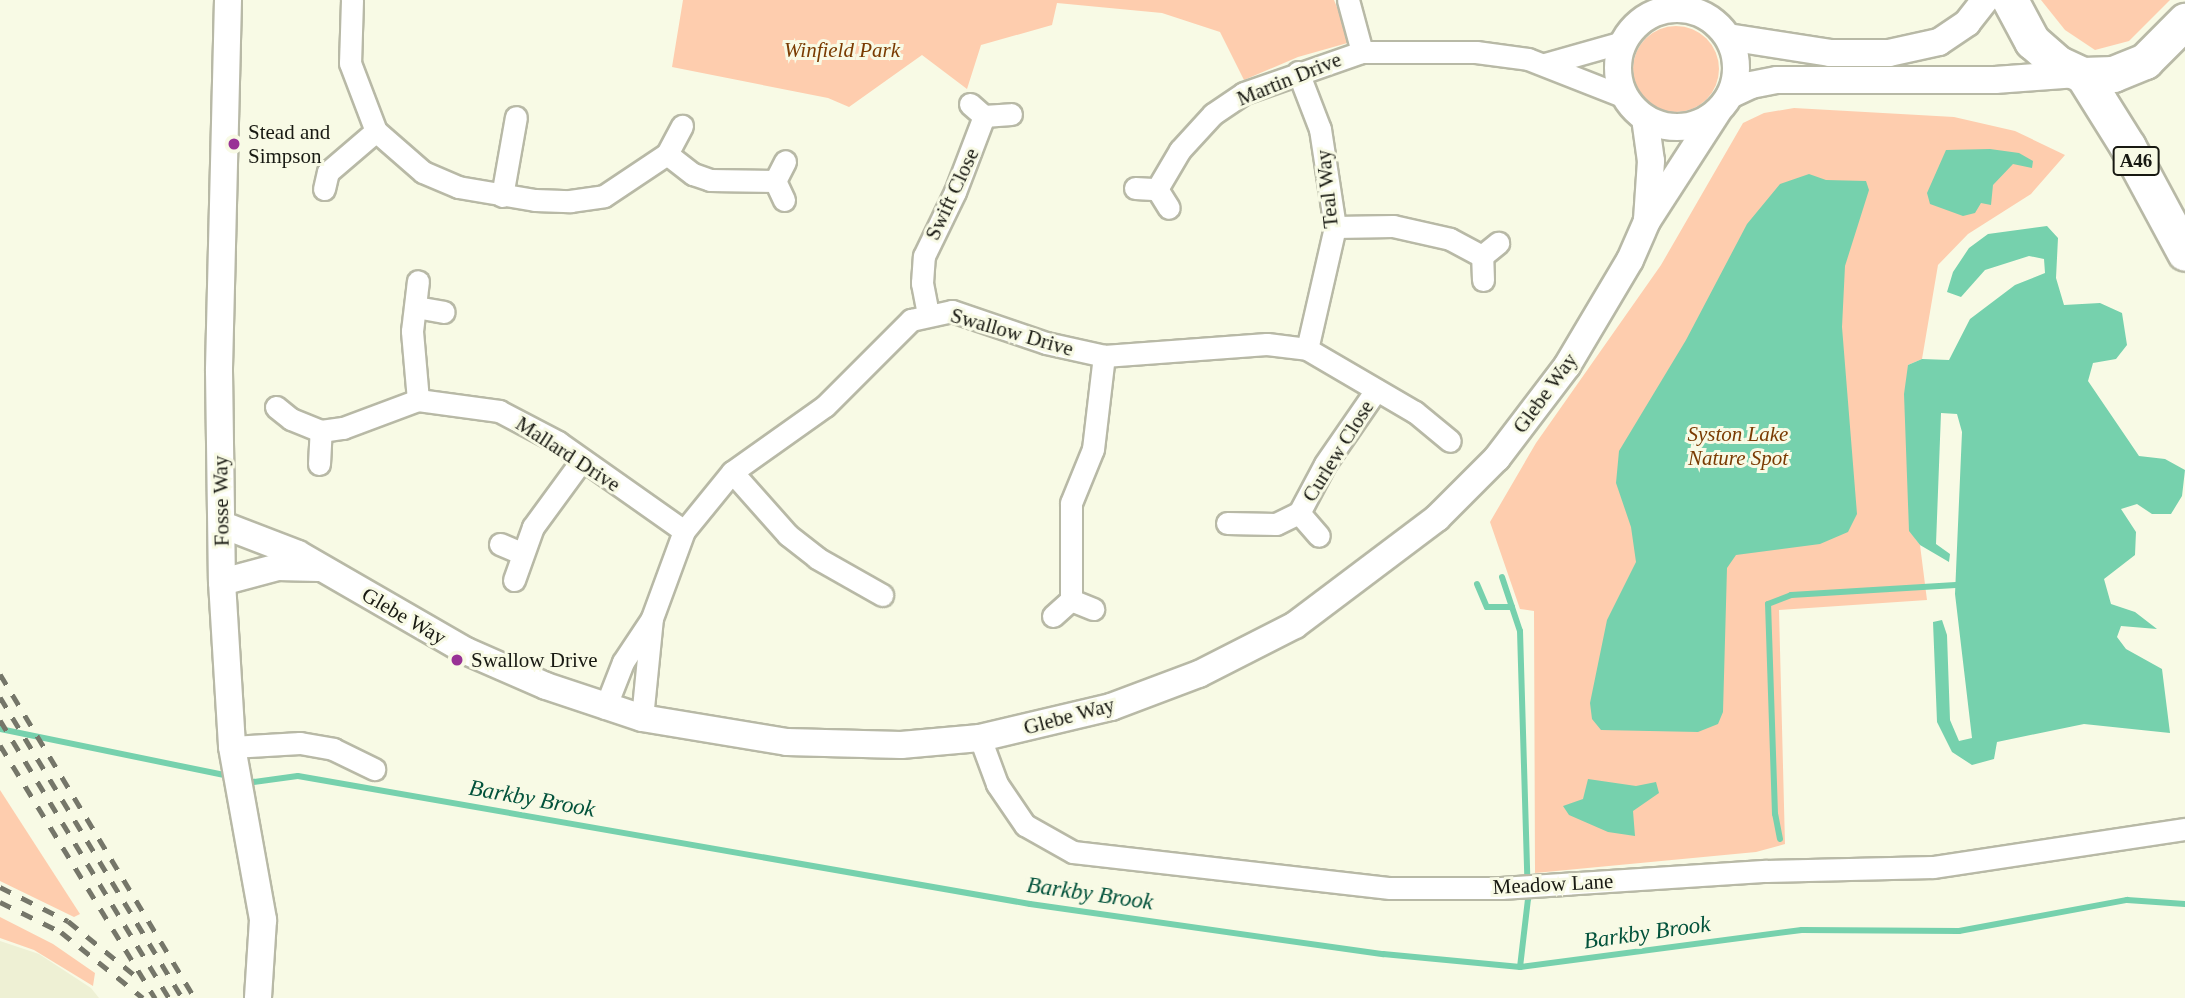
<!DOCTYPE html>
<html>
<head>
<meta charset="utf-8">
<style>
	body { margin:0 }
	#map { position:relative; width:2185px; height:998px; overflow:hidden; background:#f8fae5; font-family:Georgia,serif }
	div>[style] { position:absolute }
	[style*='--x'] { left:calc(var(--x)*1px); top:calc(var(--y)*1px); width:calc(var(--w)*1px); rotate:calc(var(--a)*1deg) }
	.built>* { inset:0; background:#eef0d4 }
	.green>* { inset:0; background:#fecdae }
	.round { border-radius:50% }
	.water>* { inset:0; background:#76d1ad }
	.stream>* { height:6px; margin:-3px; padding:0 3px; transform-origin:3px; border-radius:3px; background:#76d1ad }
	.roads { filter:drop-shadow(2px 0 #b8b9a6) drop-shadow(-2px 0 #b8b9a6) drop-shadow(0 2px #b8b9a6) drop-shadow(0 -2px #b8b9a6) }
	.minor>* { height:21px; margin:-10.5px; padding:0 10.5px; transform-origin:10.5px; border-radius:10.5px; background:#fff }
	.tertiary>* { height:26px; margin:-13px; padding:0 13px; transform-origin:13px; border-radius:13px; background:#fff }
	.tertiary>.ring { margin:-13px; padding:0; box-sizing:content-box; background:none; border:26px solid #fff; border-radius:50% }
	.trunk>* { height:35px; margin:-17.5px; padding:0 17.5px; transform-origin:17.5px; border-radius:17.5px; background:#fff }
	.rail>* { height:5px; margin-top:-2.5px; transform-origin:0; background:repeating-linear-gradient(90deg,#757669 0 12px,transparent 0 24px) }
	.dots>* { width:19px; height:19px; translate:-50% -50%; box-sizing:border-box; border:4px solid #f8fae5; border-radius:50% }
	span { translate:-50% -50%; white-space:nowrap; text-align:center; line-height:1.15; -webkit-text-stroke:6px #f8fae5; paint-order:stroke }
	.shield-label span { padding:2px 5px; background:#f8fae5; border:2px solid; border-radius:5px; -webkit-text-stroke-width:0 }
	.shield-label { font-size:19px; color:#181912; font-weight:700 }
	.park-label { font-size:21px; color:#7a3b02; font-style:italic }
	.street-label { font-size:21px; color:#181912 }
	.poi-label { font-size:21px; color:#181912 }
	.left { translate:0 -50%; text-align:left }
	.water-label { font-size:23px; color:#02523b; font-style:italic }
</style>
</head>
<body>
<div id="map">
	<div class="built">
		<i style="clip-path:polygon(0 941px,39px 954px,91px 988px,99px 998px,0 998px)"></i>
	</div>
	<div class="green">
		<i style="clip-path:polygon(683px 0,1334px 0,1351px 42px,1298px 57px,1244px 80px,1220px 32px,1162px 13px,1057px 3px,1052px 25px,981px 45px,967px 89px,922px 55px,849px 107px,828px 98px,672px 67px)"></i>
		<i style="clip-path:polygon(2041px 0,2170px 0,2129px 41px,2095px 50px,2065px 30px)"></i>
		<i class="round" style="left:1633px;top:26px;width:86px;height:86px"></i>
		<i style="clip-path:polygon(1794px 108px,1954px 117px,2015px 131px,2065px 155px,2031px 194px,1968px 234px,1938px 265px,1922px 359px,1908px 365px,1909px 530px,1920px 545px,1927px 600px,1779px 610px,1785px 844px,1756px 852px,1535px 873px,1534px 611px,1520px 609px,1490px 522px,1536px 443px,1661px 265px,1743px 123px,1764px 113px)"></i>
		<i style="clip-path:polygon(0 790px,80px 914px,74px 917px,0 881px)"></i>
		<i style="clip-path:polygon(0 917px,53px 944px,95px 973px,93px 986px,34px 950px,0 938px)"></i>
	</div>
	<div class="water">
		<i style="clip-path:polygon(1990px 149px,2019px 153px,2033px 161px,2032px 168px,2013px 164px,1993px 185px,1991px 205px,1981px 203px,1975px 213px,1963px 216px,1930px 204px,1927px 193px,1946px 150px)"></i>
		<i style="clip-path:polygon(1809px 174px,1826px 180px,1866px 181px,1869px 190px,1845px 266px,1842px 327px,1857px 514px,1848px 532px,1820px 544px,1736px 555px,1727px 568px,1723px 712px,1718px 724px,1698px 732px,1601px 730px,1592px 719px,1590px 703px,1607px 620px,1636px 562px,1631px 527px,1616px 483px,1619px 451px,1686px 340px,1747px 224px,1780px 184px)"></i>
		<i style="clip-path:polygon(2047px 226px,2058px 238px,2056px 278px,2064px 305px,2100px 303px,2122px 313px,2127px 345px,2116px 359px,2093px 363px,2088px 381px,2139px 456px,2165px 459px,2185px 470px,2182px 496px,2171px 514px,2152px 514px,2137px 504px,2121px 509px,2136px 532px,2135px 555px,2104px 579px,2111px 604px,2135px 612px,2157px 629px,2121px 626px,2117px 637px,2126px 649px,2162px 669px,2170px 733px,2084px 724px,1997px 742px,1994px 759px,1972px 765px,1952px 752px,1937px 722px,1933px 622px,1942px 620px,1947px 635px,1950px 720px,1959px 741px,1972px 738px,1955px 594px,1962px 432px,1957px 414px,1941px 413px,1936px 544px,1950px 554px,1949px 562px,1920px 545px,1909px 531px,1904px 394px,1908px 365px,1922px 359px,1949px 360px,1970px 319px,2015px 285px,2045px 273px,2044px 259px,2029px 256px,1985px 270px,1961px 297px,1947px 292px,1953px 272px,1969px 248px,1988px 234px)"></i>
		<i style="clip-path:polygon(1588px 779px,1636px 786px,1656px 782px,1659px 793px,1633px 811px,1635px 836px,1608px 832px,1569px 815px,1563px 806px,1583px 799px)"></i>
	</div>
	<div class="stream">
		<i style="--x:1502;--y:577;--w:57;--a:71.6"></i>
		<i style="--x:1520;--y:631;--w:268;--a:88.3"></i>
		<i style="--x:1528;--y:899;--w:68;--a:96.7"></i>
		<i style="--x:1477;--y:584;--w:25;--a:67"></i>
		<i style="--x:1487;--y:607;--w:25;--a:0"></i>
		<i style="--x:0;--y:729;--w:234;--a:11.6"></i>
		<i style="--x:246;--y:783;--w:52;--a:-7.7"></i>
		<i style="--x:298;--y:776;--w:743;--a:9.92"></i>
		<i style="--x:1030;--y:904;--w:357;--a:8.1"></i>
		<i style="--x:1383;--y:954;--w:138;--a:5.4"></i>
		<i style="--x:1520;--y:967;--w:284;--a:-7.5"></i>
		<i style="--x:1802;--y:930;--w:157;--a:0.4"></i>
		<i style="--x:1959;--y:931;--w:171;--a:-10.5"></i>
		<i style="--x:2127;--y:900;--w:58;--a:3.9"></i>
		<i style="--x:1780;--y:839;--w:25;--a:-101"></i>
		<i style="--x:1775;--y:814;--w:210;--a:-91.9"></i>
		<i style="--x:1768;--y:604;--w:25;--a:-21"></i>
		<i style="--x:1791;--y:595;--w:165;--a:-3.5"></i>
	</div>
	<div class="roads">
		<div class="minor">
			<i style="--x:352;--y:0;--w:63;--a:91.8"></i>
			<i style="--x:350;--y:63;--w:73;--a:69.1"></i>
			<i style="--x:376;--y:131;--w:62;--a:41.1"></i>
			<i style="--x:423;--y:172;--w:38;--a:23"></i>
			<i style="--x:458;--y:187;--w:78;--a:9.6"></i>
			<i style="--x:535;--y:200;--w:35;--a:2"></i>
			<i style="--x:570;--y:201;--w:34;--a:-8"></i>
			<i style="--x:604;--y:196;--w:76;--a:-33.7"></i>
			<i style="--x:667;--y:154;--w:32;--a:-62"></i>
			<i style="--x:1348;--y:0;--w:54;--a:74.9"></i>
			<i style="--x:1545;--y:64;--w:81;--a:-15.8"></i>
			<i style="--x:1298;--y:72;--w:61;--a:68.9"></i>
			<i style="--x:1320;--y:129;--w:99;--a:81.3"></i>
			<i style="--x:1335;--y:227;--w:125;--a:102.9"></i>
			<i style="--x:970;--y:104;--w:18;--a:41"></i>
			<i style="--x:984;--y:116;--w:27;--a:-4"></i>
			<i style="--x:667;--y:154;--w:33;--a:38"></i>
			<i style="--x:693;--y:174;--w:18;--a:19"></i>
			<i style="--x:710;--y:180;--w:65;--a:0.9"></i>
			<i style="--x:1135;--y:188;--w:22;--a:3"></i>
			<i style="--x:1157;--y:189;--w:22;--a:58"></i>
			<i style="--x:324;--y:189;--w:17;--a:-77"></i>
			<i style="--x:328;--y:172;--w:63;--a:-40.5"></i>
			<i style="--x:1157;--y:189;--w:45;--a:-59.5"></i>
			<i style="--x:1180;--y:150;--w:49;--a:-47.5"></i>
			<i style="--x:1213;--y:114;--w:37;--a:-34"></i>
			<i style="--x:1244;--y:93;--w:125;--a:-19.2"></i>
			<i style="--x:1362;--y:52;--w:114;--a:0"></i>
			<i style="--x:1476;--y:52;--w:52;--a:7.7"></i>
			<i style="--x:1528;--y:59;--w:104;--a:21.4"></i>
			<i style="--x:502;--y:196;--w:80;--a:-80"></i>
			<i style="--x:784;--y:200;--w:21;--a:-115"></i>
			<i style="--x:775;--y:181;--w:22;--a:-63"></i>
			<i style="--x:1335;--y:227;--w:58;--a:-1"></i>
			<i style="--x:1393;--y:226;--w:58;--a:12.8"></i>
			<i style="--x:1450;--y:239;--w:36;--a:28"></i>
			<i style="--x:1483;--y:280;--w:24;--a:-92"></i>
			<i style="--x:1482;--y:256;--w:21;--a:-39"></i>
			<i style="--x:416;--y:307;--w:28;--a:10"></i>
			<i style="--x:928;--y:314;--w:32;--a:-101"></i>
			<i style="--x:922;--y:283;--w:27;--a:-86"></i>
			<i style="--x:924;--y:256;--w:71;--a:-64.2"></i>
			<i style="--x:955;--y:192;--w:81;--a:-69.1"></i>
			<i style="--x:418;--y:400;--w:69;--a:-95"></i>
			<i style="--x:412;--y:331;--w:50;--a:-83.2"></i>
			<i style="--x:276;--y:407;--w:19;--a:39"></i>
			<i style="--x:291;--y:419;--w:32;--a:22"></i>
			<i style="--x:321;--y:431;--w:22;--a:-8"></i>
			<i style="--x:343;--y:428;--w:80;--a:-20.5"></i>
			<i style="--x:418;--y:400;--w:82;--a:7.7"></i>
			<i style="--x:499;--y:411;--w:67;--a:27.7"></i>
			<i style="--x:558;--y:442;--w:154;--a:35.2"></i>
			<i style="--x:319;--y:464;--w:33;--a:-87"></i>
			<i style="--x:732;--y:472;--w:84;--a:48.4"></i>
			<i style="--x:788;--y:535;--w:37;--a:38"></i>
			<i style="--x:817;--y:558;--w:75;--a:29.6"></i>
			<i style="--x:1299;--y:513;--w:30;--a:49"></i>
			<i style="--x:1227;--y:523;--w:49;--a:1.2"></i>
			<i style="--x:1276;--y:524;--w:25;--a:-26"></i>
			<i style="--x:1299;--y:513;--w:55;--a:-62"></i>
			<i style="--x:1325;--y:464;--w:90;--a:-55.4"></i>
			<i style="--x:500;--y:544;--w:23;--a:23"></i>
			<i style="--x:514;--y:580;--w:56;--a:-70.3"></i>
			<i style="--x:533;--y:527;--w:83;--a:-53.8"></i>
			<i style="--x:1071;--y:600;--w:97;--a:-90"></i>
			<i style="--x:1071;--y:503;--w:58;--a:-67.8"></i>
			<i style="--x:1093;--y:449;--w:94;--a:-83.3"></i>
			<i style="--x:1053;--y:616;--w:24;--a:-42"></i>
			<i style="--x:1071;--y:600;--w:24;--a:22"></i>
			<i style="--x:605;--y:708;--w:49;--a:-68.6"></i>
			<i style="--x:623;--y:662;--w:50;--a:-56.3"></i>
			<i style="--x:642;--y:718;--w:100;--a:-84.3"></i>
			<i style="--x:652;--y:618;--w:93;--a:-69.8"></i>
			<i style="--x:684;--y:531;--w:76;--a:-50.9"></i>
			<i style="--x:732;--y:472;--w:114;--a:-35.4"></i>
			<i style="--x:825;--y:406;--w:122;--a:-45"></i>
			<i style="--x:911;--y:320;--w:42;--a:-12.4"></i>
			<i style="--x:952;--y:311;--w:99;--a:18.8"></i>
			<i style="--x:1046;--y:343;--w:59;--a:12.6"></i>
			<i style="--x:1104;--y:356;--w:163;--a:-4.2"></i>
			<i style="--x:1267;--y:344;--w:40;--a:7.1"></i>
			<i style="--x:1307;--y:349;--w:125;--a:30.3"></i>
			<i style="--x:1415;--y:412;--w:45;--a:39.6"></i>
			<i style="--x:980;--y:738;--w:49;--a:69.7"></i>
			<i style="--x:997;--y:784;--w:50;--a:55.7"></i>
			<i style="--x:1025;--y:825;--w:55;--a:29.4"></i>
			<i style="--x:1073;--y:852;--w:319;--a:6.5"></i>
			<i style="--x:1390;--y:888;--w:111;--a:0"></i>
			<i style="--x:1501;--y:888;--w:266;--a:-3.7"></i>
			<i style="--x:1766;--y:871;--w:167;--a:-1.4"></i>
			<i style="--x:1933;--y:867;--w:255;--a:-8.6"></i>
			<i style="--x:232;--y:747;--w:68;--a:-3.4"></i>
			<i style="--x:300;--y:743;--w:34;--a:10"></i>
			<i style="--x:333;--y:749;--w:46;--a:26"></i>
		</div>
		<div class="tertiary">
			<i style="--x:228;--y:0;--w:371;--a:91.4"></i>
			<i style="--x:219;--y:371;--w:211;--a:89.2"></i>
			<i style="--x:222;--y:582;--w:165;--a:86.5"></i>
			<i style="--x:232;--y:747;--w:176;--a:79.8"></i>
			<i style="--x:263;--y:920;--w:78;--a:93.7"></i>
			<i class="ring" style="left:1618px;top:9px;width:92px;height:92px"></i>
			<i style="--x:1728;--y:37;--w:103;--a:8.9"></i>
			<i style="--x:1830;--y:53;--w:59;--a:0"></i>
			<i style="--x:1889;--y:53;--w:51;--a:-12.4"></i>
			<i style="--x:1939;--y:42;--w:34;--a:-34"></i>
			<i style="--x:1967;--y:23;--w:29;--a:-52"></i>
			<i style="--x:1730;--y:95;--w:23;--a:-25"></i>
			<i style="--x:1751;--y:85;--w:26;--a:-11"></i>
			<i style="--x:1777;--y:80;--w:218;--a:0"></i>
			<i style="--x:1995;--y:80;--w:82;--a:-4.2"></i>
			<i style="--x:1645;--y:118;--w:43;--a:82.1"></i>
			<i style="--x:1651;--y:161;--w:58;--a:93.9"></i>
			<i style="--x:223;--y:525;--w:80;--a:21.1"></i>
			<i style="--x:298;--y:554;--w:194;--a:30"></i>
			<i style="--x:466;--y:651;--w:87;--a:23.6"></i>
			<i style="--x:546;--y:686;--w:101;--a:18.4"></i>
			<i style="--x:642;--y:718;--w:147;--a:9.4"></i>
			<i style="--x:787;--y:742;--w:114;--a:1.5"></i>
			<i style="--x:901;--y:745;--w:79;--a:-5.1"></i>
			<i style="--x:980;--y:738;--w:135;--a:-13.3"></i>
			<i style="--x:1111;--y:707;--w:94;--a:-20.6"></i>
			<i style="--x:1199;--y:674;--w:108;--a:-27"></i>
			<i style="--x:1295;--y:625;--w:178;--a:-37"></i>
			<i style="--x:1437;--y:518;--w:85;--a:-45"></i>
			<i style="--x:1497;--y:458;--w:116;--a:-52.7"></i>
			<i style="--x:1567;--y:366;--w:123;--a:-59.3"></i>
			<i style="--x:1630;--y:260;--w:43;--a:-66.4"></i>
			<i style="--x:1647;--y:221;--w:129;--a:-57.1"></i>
			<i style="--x:222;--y:582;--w:58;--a:-15"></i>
			<i style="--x:278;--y:567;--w:41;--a:1.4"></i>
		</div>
		<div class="trunk">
			<i style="--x:2010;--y:0;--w:47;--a:61.8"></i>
			<i style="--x:2032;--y:41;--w:33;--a:41"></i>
			<i style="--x:2057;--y:63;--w:29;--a:25"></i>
			<i style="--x:2083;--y:75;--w:30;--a:-2"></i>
			<i style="--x:2113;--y:74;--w:35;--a:-22"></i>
			<i style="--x:2145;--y:61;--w:57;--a:-45"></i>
			<i style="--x:2083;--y:75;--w:85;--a:58"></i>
			<i style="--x:2128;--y:147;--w:120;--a:61.7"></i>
		</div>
	</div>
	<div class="rail">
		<i style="--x:0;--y:674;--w:378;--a:59"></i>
		<i style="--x:0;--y:697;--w:352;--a:58.8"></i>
		<i style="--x:0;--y:720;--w:325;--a:58.7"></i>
		<i style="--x:0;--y:745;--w:297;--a:58.5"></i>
		<i style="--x:0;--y:887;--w:76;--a:26.6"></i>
		<i style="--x:68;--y:921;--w:89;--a:39.1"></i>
		<i style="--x:0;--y:902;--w:68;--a:26.2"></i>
		<i style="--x:61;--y:932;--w:105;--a:38.8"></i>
	</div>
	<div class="dots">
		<i style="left:234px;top:144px;background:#993296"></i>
		<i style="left:457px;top:660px;background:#993296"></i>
	</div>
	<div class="shield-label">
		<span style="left:2136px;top:161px">A46</span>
	</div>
	<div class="park-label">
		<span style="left:842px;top:50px">Winfield Park</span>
		<span style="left:1738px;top:446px">Syston Lake<br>Nature Spot</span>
	</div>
	<div class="street-label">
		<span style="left:1289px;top:79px;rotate:-22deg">Martin Drive</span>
		<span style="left:1327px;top:189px;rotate:-96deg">Teal Way</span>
		<span style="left:952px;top:194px;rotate:-65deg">Swift Close</span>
		<span style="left:1012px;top:332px;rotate:16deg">Swallow Drive</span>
		<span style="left:1545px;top:393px;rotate:-54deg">Glebe Way</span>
		<span style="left:1338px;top:451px;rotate:-58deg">Curlew Close</span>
		<span style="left:568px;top:454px;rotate:33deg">Mallard Drive</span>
		<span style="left:221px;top:501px;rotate:-91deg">Fosse Way</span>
		<span style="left:404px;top:616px;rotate:30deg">Glebe Way</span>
		<span style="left:1069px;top:716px;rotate:-15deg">Glebe Way</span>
		<span style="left:1553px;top:884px;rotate:-3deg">Meadow Lane</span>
	</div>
	<div class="poi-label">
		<span class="left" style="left:248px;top:144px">Stead and<br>Simpson</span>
		<span class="left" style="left:471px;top:660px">Swallow Drive</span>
	</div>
	<div class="water-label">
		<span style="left:532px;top:799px;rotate:10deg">Barkby Brook</span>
		<span style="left:1090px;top:894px;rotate:8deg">Barkby Brook</span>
		<span style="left:1647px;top:933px;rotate:-8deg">Barkby Brook</span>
	</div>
</div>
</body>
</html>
